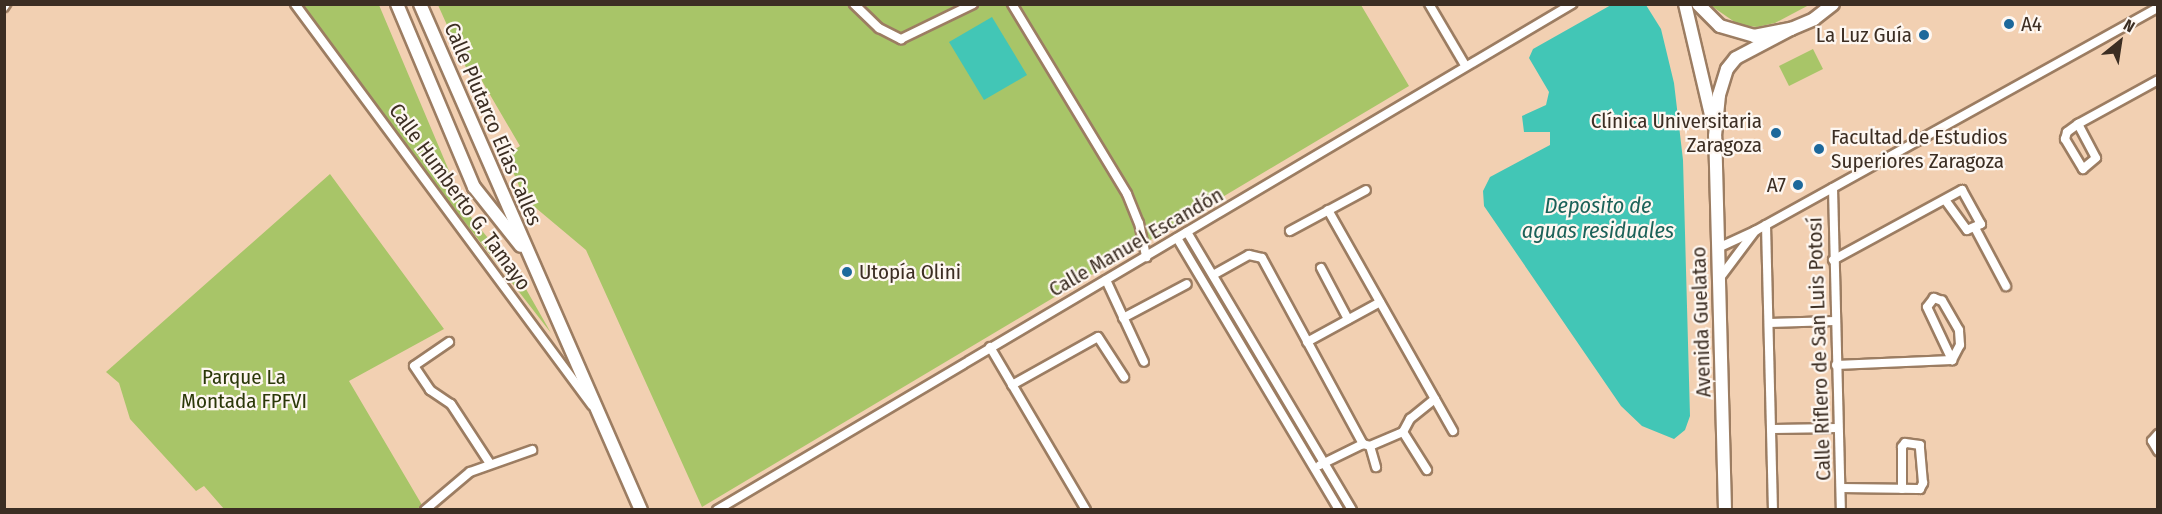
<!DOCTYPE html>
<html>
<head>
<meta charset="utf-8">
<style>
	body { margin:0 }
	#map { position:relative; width:2162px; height:514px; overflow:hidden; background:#f2d0b2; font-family:"Fira Sans Condensed",sans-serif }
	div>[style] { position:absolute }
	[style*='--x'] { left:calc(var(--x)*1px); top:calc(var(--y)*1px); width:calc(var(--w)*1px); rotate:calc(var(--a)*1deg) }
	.green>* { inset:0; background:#a8c568 }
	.water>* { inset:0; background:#42c6b6 }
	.roads { filter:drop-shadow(2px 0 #9c7d62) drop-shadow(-2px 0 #9c7d62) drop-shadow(0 2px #9c7d62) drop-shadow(0 -2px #9c7d62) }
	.street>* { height:8px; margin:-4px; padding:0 4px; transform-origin:4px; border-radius:4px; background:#fff }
	.secondary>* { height:12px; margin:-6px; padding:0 6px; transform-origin:6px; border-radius:6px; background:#fff }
	.dots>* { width:16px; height:16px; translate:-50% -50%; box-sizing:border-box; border:3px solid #fef7f1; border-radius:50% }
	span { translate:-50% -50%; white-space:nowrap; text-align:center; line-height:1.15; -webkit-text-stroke:4.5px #fef7f1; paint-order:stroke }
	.poi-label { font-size:21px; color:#3c2e23 }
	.left { translate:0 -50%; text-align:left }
	.right { translate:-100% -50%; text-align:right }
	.street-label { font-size:21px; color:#3c2e23 }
	.park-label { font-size:21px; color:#2b3809 }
	.water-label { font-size:22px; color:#1b6259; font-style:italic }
	.frame { position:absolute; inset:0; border:6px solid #3c2e23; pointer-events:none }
	.north { position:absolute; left:2090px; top:12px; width:60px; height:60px; -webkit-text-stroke:4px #fef7f1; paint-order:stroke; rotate:30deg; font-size:16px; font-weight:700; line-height:24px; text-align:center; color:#3c2e23 }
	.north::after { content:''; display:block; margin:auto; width:21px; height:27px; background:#3c2e23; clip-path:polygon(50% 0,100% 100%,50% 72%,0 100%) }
</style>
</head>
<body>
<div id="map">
	<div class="green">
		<i style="clip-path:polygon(296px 5px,379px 5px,466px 211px,518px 275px,551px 333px)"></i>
		<i style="clip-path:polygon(438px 5px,1361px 5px,1409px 86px,702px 507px,586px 250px,524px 198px,506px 155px,520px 146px,475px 69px,468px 72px)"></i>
		<i style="clip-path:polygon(1710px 5px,1809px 5px,1775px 23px,1757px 27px,1739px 25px)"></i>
		<i style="clip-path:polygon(1813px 49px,1823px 69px,1789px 86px,1779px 66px)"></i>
		<i style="clip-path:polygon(330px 174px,444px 329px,349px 381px,422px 505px,416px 510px,224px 509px,204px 486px,196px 491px,130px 419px,119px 383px,106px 372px)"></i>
	</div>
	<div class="water">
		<i style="clip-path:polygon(1611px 5px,1646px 5px,1661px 29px,1674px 83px,1683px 160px,1690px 416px,1685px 430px,1674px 439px,1642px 426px,1621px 406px,1484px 206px,1483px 191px,1490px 177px,1550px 145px,1550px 132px,1524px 132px,1522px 116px,1546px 105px,1549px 92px,1529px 58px,1533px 49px)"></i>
		<i style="clip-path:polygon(992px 17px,1027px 75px,984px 100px,949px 42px)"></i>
	</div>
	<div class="roads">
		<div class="street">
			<i style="--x:295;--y:4;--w:499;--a:53.5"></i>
			<i style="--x:854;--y:4;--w:35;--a:44"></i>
			<i style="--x:879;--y:28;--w:25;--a:27"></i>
			<i style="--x:901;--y:39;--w:80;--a:-25.9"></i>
			<i style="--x:1012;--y:4;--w:222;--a:58.8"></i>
			<i style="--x:1127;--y:194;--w:31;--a:68"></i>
			<i style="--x:1139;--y:223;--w:35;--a:78"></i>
			<i style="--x:1429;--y:4;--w:71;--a:59.5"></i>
			<i style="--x:4;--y:7;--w:4;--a:-56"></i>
			<i style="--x:2078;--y:124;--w:38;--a:62"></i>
			<i style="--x:2096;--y:158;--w:17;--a:140"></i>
			<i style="--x:2083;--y:169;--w:35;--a:-121"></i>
			<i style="--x:2065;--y:139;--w:7;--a:-74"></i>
			<i style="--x:2067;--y:132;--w:14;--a:-36"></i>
			<i style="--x:2078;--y:124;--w:91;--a:-28.8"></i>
			<i style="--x:1833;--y:188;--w:322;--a:88.6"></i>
			<i style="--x:1328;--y:210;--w:254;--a:60.5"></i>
			<i style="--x:1766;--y:225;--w:285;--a:88.6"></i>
			<i style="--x:1975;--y:228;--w:66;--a:61.9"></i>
			<i style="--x:1290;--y:231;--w:86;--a:-28.3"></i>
			<i style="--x:1187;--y:232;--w:323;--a:59.3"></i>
			<i style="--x:1177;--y:238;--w:317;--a:59.2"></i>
			<i style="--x:1718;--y:248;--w:41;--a:-24.7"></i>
			<i style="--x:1755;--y:231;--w:461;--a:-29"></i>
			<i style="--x:1833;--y:260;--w:147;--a:-28.5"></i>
			<i style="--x:1962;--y:190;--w:39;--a:61"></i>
			<i style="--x:1981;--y:224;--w:15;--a:157"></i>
			<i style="--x:1967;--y:230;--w:37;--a:-126"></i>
			<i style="--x:1321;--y:268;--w:58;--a:62.1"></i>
			<i style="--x:1213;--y:275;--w:41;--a:-29.1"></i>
			<i style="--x:1249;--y:255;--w:13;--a:13"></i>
			<i style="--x:1262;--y:258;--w:212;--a:61.5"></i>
			<i style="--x:1363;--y:444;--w:7;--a:16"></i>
			<i style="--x:1370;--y:446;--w:22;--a:74"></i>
			<i style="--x:1719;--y:279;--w:60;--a:-53.1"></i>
			<i style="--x:1106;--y:280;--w:90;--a:65.1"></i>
			<i style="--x:1123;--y:318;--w:72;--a:-28"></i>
			<i style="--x:1769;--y:323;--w:66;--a:-1.7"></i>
			<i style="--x:449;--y:342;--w:42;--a:145.6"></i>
			<i style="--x:414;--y:366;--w:29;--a:56"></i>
			<i style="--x:430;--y:390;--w:25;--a:34"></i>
			<i style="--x:451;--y:404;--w:69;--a:56.8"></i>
			<i style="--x:1307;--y:342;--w:83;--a:-28.7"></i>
			<i style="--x:990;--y:347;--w:189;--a:59.5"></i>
			<i style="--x:1836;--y:365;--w:116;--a:-2.5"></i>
			<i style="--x:1952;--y:360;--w:17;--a:-62"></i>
			<i style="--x:1960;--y:345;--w:15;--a:-94"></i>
			<i style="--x:1959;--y:330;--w:34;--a:-120"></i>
			<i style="--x:1942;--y:301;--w:9;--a:-159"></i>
			<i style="--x:1934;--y:298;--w:11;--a:128"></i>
			<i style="--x:1927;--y:307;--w:59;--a:64.7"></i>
			<i style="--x:1012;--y:385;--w:98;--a:-29.2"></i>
			<i style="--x:1098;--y:337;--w:48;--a:57"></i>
			<i style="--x:1773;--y:429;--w:65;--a:-0.9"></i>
			<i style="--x:2158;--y:434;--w:9;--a:131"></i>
			<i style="--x:2152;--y:441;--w:12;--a:59"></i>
			<i style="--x:1370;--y:446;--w:36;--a:-23"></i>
			<i style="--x:1320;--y:465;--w:48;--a:-26"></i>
			<i style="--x:1427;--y:470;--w:45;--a:-122.3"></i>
			<i style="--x:1403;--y:432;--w:15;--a:-62"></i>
			<i style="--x:1410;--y:419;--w:32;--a:-39"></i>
			<i style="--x:1841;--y:488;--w:77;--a:0.7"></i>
			<i style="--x:1918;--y:489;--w:2;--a:0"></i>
			<i style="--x:1920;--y:489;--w:7;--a:-63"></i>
			<i style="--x:1923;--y:483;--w:38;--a:-95"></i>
			<i style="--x:1920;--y:445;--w:15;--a:-172"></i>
			<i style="--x:1905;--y:443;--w:5;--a:127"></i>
			<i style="--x:1902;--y:447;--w:42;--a:90"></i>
			<i style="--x:425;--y:510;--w:59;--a:-40.2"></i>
			<i style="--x:470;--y:472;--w:66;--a:-19.5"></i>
			<i style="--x:717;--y:510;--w:994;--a:-30.62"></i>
		</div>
		<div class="secondary">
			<i style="--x:397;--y:4;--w:199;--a:67.2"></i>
			<i style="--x:474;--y:187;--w:75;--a:51.5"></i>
			<i style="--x:420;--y:4;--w:552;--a:66.41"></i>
			<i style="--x:1685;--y:4;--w:122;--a:76.8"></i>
			<i style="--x:1698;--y:4;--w:31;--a:45"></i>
			<i style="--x:1720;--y:26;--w:35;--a:16"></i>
			<i style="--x:1754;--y:36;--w:38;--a:-11"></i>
			<i style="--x:1791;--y:29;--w:25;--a:-23"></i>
			<i style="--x:1814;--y:19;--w:24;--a:-38"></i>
			<i style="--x:1725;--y:510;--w:374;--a:-91.5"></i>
			<i style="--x:1715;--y:136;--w:41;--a:-84.4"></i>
			<i style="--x:1719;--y:95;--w:27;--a:-73"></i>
			<i style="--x:1727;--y:69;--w:14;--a:-51"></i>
			<i style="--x:1736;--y:58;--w:62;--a:-27.8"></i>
		</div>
	</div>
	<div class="dots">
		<i style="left:2009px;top:24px;background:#1c689b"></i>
		<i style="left:1924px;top:35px;background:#1c689b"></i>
		<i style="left:1776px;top:133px;background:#1c689b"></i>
		<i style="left:1819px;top:149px;background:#1c689b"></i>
		<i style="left:1798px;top:185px;background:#1c689b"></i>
		<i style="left:847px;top:272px;background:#1c689b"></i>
	</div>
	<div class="poi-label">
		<span class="left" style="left:2021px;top:24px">A4</span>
		<span class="right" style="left:1912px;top:35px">La Luz Guía</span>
		<span class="right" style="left:1762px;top:133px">Clínica Universitaria<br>Zaragoza</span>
		<span class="left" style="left:1831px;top:149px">Facultad de Estudios<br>Superiores Zaragoza</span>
		<span class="right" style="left:1786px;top:185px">A7</span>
		<span class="left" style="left:859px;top:272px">Utopía Olini</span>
	</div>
	<div class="street-label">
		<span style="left:493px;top:124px;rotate:67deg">Calle Plutarco Elías Calles</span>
		<span style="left:460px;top:197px;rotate:54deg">Calle Humberto G. Tamayo</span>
		<span style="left:1136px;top:242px;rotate:-30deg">Calle Manuel Escandón</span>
		<span style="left:1701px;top:322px;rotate:-92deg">Avenida Guelatao</span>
		<span style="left:1819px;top:349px;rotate:-92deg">Calle Riflero de San Luis Potosí</span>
	</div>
	<div class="park-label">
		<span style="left:244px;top:389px">Parque La<br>Montada FPFVI</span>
	</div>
	<div class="water-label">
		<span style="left:1598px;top:218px">Deposito de<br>aguas residuales</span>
	</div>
	<div class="frame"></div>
	<div class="north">N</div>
</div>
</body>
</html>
